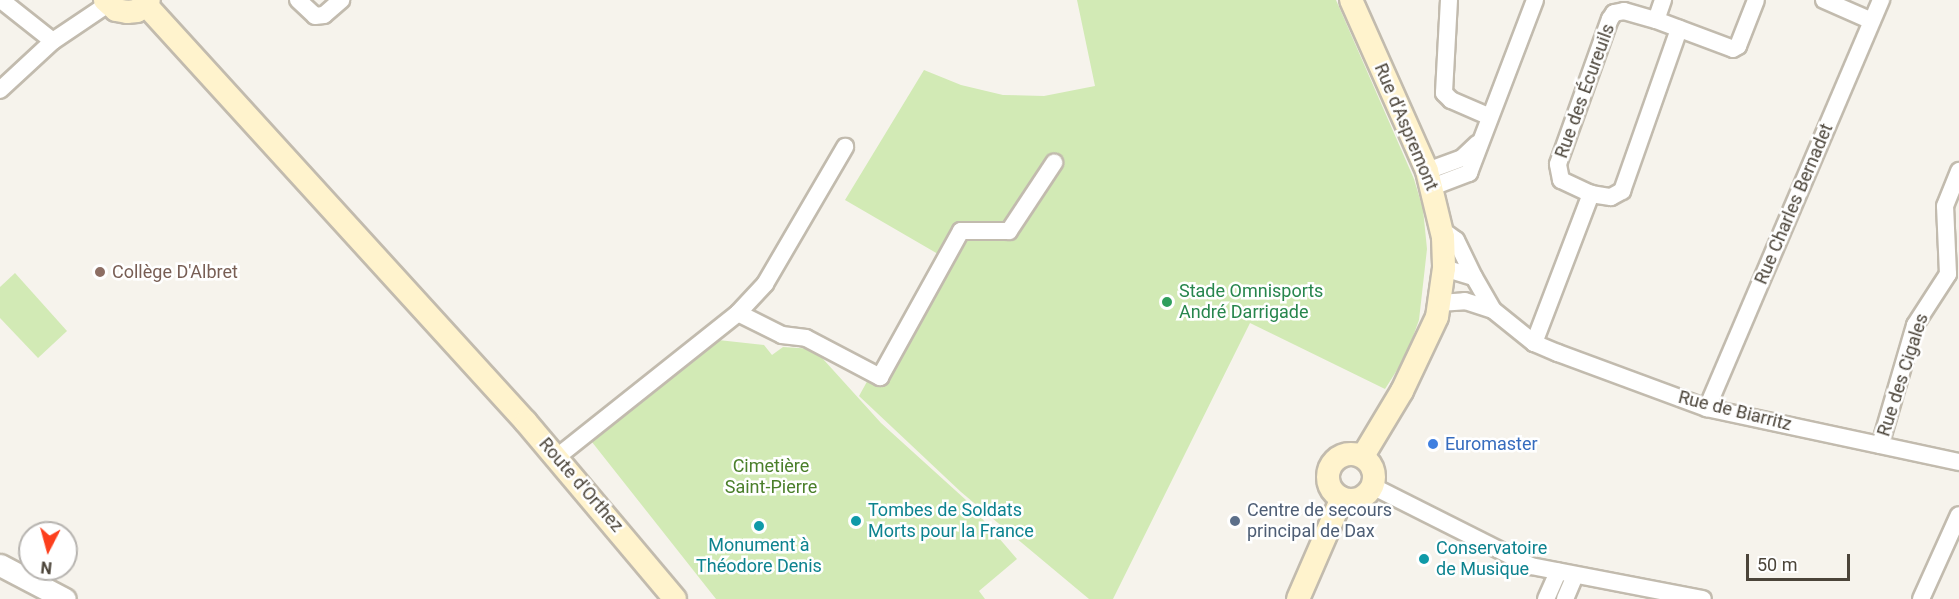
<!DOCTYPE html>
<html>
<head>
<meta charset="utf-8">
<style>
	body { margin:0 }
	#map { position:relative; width:1959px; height:599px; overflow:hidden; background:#f6f3ec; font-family:Roboto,sans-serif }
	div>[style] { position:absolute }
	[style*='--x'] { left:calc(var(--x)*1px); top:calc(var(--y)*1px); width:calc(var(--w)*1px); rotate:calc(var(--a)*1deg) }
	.green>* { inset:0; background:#d2eab5 }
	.roads { filter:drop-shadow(2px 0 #c2bbae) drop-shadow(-2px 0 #c2bbae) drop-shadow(0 2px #c2bbae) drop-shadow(0 -2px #c2bbae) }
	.minor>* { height:16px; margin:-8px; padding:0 8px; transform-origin:8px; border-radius:8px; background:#fff }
	.tertiary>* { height:21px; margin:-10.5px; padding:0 10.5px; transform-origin:10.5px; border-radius:10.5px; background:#fff }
	.secondary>* { height:22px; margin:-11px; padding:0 11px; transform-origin:11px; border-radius:11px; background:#fff3cd }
	.secondary>.ring { margin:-11px; padding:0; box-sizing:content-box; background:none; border:22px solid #fff3cd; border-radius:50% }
	.dots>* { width:16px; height:16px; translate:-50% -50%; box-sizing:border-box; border:3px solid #fff; border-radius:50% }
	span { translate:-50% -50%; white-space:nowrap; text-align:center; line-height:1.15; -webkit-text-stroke:5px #fff; paint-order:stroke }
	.street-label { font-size:18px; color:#4b4439 }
	.education-label { font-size:18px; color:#785e54 }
	.left { translate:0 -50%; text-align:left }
	.leisure-label { font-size:18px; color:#27864d }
	.shop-label { font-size:18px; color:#366cbe }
	.park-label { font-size:18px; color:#4a7f2a }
	.culture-label { font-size:18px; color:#0d838f }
	.service-label { font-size:18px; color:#4e5e75 }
	.north { position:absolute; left:18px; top:521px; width:60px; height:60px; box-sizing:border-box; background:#fff; border:2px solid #b7b4b0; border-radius:50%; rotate:186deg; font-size:16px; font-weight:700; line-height:24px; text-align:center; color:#4b4439 }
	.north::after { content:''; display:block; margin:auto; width:21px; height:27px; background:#fc3f1d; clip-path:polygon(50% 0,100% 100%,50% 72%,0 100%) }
	.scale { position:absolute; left:1746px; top:554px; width:104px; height:27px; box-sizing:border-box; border:3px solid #4b4439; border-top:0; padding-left:8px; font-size:18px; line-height:21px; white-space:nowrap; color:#4b4439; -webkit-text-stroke:4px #fff; paint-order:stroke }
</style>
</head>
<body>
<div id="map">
	<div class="green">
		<i style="clip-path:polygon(1077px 0,1336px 0,1414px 179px,1423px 209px,1427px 249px,1419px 320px,1406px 356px,1385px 389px,1250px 323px,1113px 599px,1089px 599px,961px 492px,859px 396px,938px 254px,845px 200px,924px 70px,961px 85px,1003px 95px,1044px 96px,1095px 86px)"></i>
		<i style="clip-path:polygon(15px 273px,67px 331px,38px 358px,0 318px,0 287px)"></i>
		<i style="clip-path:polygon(709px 339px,764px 345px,772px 355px,783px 347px,814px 349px,881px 423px,966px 500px,1017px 559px,979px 591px,985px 599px,716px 599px,588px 437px)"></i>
	</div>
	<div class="roads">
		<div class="minor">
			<i style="--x:1;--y:0;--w:66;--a:38.3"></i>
			<i style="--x:298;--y:0;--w:23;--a:43"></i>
			<i style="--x:315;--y:16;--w:9;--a:-6"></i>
			<i style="--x:324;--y:15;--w:23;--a:-41"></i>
			<i style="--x:1449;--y:0;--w:93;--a:93.1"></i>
			<i style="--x:1444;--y:93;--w:10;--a:45"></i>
			<i style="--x:1451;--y:100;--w:40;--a:23.4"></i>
			<i style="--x:1663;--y:0;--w:21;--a:109"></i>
			<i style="--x:1656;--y:20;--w:82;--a:20.6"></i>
			<i style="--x:1733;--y:49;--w:6;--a:-31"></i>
			<i style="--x:1738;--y:46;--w:49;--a:-68.6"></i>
			<i style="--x:1824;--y:0;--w:52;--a:23.6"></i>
			<i style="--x:0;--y:90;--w:72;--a:-42.8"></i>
			<i style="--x:53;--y:41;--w:66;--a:-33.9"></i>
			<i style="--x:1427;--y:171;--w:37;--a:-20"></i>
			<i style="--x:1462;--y:158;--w:21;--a:-43"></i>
			<i style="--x:1432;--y:187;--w:40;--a:-21"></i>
			<i style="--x:1469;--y:173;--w:185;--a:-69.1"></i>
			<i style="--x:1591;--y:194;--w:33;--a:-155"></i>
			<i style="--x:1561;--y:180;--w:16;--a:-101"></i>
			<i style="--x:1558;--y:164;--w:154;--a:-70.3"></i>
			<i style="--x:1610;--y:19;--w:7;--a:-56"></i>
			<i style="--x:1614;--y:13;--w:10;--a:-11"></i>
			<i style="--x:1624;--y:11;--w:33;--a:16"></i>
			<i style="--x:1442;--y:230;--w:17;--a:36"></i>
			<i style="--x:1456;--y:240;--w:41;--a:64.1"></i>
			<i style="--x:1444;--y:268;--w:31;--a:17"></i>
			<i style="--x:1474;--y:277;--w:38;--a:60"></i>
			<i style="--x:1493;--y:310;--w:53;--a:38.8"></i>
			<i style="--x:1534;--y:343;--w:26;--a:23"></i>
			<i style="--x:1558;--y:353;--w:159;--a:20.3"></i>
			<i style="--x:1707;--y:408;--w:258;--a:12.1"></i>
			<i style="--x:1439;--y:303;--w:26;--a:-4"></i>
			<i style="--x:1465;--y:301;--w:29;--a:18"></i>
			<i style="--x:738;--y:313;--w:40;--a:-47"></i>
			<i style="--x:765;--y:284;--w:159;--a:-59.7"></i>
			<i style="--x:1534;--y:343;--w:160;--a:-69.1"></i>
			<i style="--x:1591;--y:194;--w:20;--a:9"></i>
			<i style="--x:1611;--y:197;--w:13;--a:-29"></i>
			<i style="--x:1622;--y:191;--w:172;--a:-70.6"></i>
			<i style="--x:1707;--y:408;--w:444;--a:-66.9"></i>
			<i style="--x:1880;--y:445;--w:125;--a:-73.7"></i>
			<i style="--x:1915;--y:325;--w:61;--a:-57.1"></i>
			<i style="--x:1948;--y:274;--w:68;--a:-92.5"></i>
			<i style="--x:1945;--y:206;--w:38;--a:-68"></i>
			<i style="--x:557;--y:457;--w:231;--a:-38.5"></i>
			<i style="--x:738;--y:313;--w:49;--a:26.6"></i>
			<i style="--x:782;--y:335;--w:24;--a:7"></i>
			<i style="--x:806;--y:338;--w:84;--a:27.8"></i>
			<i style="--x:880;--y:377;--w:167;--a:-61"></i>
			<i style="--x:961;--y:231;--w:48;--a:0"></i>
			<i style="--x:1009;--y:231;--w:82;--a:-56.5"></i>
			<i style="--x:1372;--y:486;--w:178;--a:26.7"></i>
			<i style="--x:1531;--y:566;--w:175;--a:10.9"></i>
			<i style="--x:1546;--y:599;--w:30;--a:-66"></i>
			<i style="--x:1565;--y:599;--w:26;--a:-67"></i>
			<i style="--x:1921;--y:599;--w:92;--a:-65.7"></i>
		</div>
		<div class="tertiary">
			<i style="--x:0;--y:565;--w:73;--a:27.6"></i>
		</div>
		<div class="secondary">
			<i style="--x:105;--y:0;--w:15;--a:42"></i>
			<i style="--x:116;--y:10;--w:11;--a:10"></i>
			<i style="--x:127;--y:12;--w:10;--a:-6"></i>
			<i style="--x:137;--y:11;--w:16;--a:-43"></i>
			<i style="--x:1351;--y:0;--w:187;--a:66"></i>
			<i style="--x:1427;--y:171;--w:68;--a:76.4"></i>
			<i style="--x:1443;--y:237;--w:31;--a:88"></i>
			<i style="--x:1444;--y:268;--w:49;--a:98.1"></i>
			<i style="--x:1437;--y:317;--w:82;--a:115.3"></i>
			<i style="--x:1402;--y:391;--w:76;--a:121"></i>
			<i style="--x:146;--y:5;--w:564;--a:47.66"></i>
			<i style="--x:526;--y:422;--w:231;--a:49.9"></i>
			<i class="ring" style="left:1328px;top:454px;width:24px;height:24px"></i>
			<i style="--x:1298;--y:599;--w:110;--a:-66.5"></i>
		</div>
	</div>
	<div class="dots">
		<i style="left:100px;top:272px;background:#8d6e63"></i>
		<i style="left:1167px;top:302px;background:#2e9e5b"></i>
		<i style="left:1433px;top:444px;background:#3f7fe0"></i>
		<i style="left:856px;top:521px;background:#0f9aa8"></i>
		<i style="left:1235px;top:521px;background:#5c6f8a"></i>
		<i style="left:759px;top:526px;background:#0f9aa8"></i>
		<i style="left:1424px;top:559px;background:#0f9aa8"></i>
	</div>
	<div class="street-label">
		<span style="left:1585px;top:91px;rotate:-70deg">Rue des Écureuils</span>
		<span style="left:1406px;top:127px;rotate:67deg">Rue d'Aspremont</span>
		<span style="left:1794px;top:204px;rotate:-67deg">Rue Charles Bernadet</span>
		<span style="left:1903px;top:375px;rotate:-72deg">Rue des Cigales</span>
		<span style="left:1735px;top:411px;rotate:14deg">Rue de Biarritz</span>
		<span style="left:581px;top:485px;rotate:49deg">Route d'Orthez</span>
	</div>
	<div class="education-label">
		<span class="left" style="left:112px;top:272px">Collège D'Albret</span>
	</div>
	<div class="leisure-label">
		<span class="left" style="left:1179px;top:302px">Stade Omnisports<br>André Darrigade</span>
	</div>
	<div class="shop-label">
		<span class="left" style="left:1445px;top:444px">Euromaster</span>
	</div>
	<div class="park-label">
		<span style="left:771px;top:477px">Cimetière<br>Saint-Pierre</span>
	</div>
	<div class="culture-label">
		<span class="left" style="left:868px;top:521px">Tombes de Soldats<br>Morts pour la France</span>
		<span style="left:759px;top:556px">Monument à<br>Théodore Denis</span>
		<span class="left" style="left:1436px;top:559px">Conservatoire<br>de Musique</span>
	</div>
	<div class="service-label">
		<span class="left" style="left:1247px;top:521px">Centre de secours<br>principal de Dax</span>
	</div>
	<div class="north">N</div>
	<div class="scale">50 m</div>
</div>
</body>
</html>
